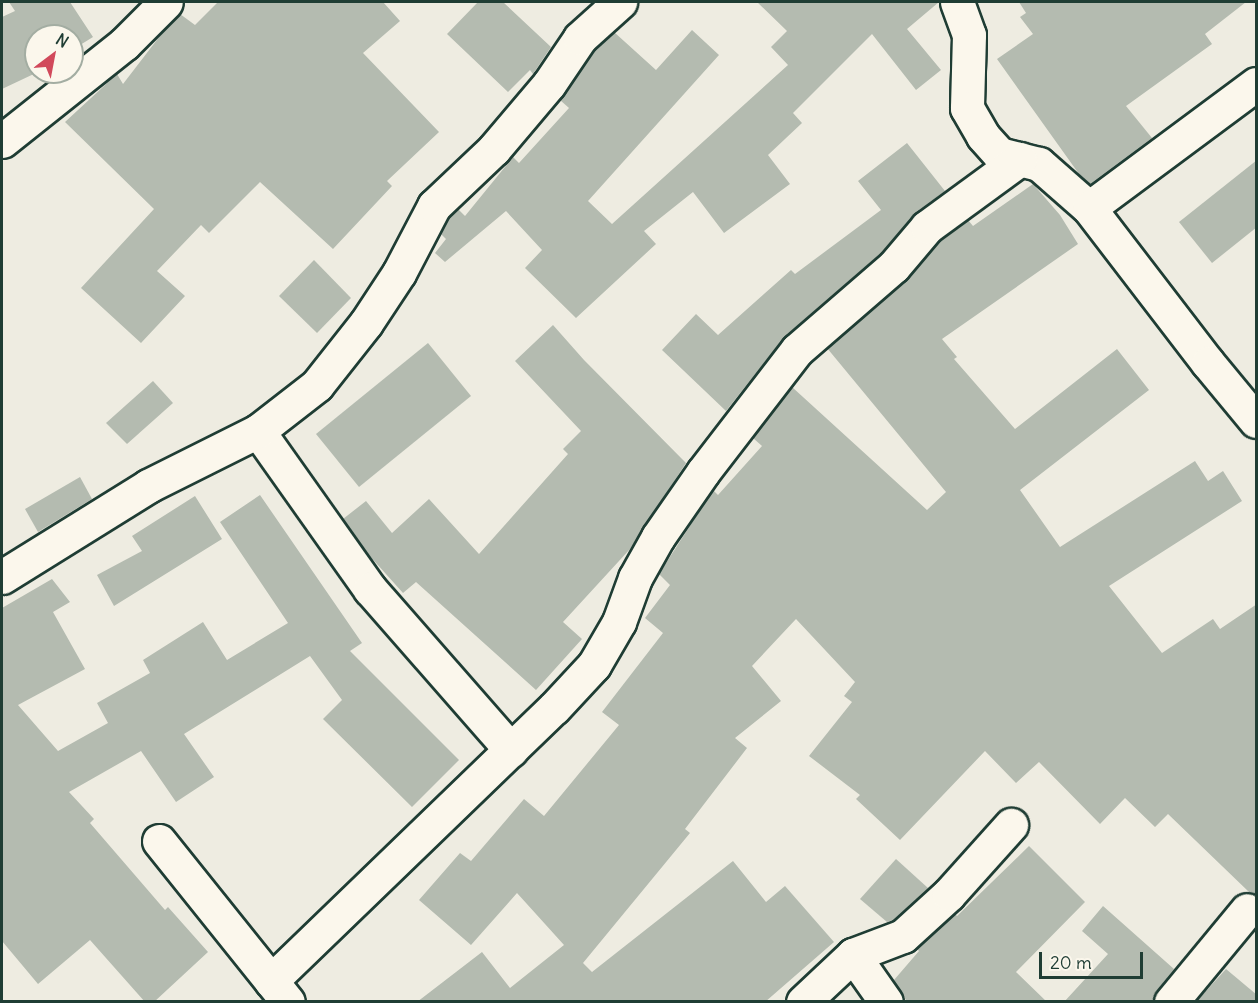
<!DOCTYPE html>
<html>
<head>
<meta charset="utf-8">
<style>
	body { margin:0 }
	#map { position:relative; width:1258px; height:1003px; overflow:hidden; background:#eeece1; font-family:Delius,sans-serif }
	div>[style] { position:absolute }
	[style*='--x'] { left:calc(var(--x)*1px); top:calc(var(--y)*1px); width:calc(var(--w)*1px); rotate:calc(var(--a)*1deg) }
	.building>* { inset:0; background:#b4bbb0 }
	.roads { filter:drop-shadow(2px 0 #1f3d34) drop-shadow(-2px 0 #1f3d34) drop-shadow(0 2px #1f3d34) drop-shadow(0 -2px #1f3d34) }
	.minor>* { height:33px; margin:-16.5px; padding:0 16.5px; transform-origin:16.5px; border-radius:16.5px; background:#fbf7ec }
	span { translate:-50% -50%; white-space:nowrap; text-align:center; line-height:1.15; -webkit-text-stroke:5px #fbf7ec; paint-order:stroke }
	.frame { position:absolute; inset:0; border:3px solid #1f3d34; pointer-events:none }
	.north { position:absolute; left:24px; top:24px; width:60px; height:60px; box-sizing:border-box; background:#fbf7ec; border:2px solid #a3ada2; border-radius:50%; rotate:32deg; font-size:16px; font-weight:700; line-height:24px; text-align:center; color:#1f3d34 }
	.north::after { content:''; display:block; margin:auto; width:21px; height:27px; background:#d1495b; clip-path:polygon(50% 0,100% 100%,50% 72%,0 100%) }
	.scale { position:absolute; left:1039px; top:952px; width:104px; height:27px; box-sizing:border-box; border:3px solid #1f3d34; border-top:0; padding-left:8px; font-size:18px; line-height:21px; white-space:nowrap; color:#1f3d34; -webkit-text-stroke:4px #fbf7ec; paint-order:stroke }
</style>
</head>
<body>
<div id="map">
	<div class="building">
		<i style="clip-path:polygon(9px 2px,70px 2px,93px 37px,72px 50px,72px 36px,36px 36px,38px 72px,2px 89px,2px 17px,15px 11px)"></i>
		<i style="clip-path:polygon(218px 2px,383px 2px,400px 21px,363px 53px,439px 132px,387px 181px,392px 186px,333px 249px,260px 182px,209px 233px,201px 225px,157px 271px,185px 296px,141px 343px,81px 288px,154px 209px,65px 122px,117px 74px,123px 84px,163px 32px,180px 14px,195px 25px)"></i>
		<i style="clip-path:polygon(478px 2px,503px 2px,551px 47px,533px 74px,530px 70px,508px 92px,447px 34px)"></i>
		<i style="clip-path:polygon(757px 2px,939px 2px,907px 29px,941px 70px,916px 90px,872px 34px,793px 113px,802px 123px,768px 155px,790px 184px,724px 233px,693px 192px,644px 231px,656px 244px,576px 318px,525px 268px,542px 250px,506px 211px,445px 262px,435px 253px,446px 239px,441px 234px,449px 217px,458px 209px,465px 216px,513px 157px,519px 163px,569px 108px,560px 100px,594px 50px,614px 32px,656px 70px,692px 30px,719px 55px,588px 201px,612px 224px,788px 65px,771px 47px,787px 31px)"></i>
		<i style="clip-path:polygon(1019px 2px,1246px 2px,1205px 34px,1212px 44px,1126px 106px,1152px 138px,1090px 184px,1079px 174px,997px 59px,1033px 34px,1020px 17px,1026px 13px)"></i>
		<i style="clip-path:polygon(907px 143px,945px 191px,916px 212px,881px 253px,785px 336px,726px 411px,662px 350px,696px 314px,718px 335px,791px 270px,795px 274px,881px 210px,858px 181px)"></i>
		<i style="clip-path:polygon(1257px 160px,1257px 227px,1212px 263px,1179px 222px)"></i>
		<i style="clip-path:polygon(1033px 184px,1060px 215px,1078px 244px,942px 339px,957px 357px,954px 359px,1015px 429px,1117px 349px,1149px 390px,1020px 490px,1060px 547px,1195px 461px,1208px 481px,1223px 471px,1242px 501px,1109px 586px,1162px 653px,1213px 619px,1220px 629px,1257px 604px,1257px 894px,1249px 892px,1168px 814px,1155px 827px,1125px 798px,1100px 824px,1039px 762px,1016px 783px,985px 751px,900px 840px,856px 799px,860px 795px,809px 756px,852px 702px,844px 696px,855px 682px,796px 619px,752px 666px,781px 701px,735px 738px,747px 748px,685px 829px,690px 833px,583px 963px,592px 972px,733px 861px,766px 902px,785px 886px,834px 942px,765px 1002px,417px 1002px,482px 952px,510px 988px,564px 945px,517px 893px,471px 945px,419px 900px,460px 853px,471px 861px,524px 799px,544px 816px,619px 725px,602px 712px,663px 633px,645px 618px,670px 585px,659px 574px,713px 490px,718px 495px,762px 446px,753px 438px,792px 387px,927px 510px,946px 492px,827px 348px,906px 280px,940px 241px,968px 220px,973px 226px)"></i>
		<i style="clip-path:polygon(314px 260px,351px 298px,317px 333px,279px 296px)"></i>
		<i style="clip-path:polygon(553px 325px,584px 360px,686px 463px,630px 549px,563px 622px,582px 639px,536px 690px,416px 582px,403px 593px,368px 554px,343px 519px,366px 501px,392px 533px,429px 499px,479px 554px,568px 454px,563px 449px,581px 431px,515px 361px)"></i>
		<i style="clip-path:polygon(428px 343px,471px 396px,359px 487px,316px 434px)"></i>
		<i style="clip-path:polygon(153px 381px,173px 403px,127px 444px,106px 423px)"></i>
		<i style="clip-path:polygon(80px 477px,92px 499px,38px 532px,25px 509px)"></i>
		<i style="clip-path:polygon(260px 495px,362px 643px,350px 651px,459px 760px,412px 807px,323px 719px,342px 700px,310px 656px,184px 734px,214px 777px,176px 802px,141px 751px,69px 792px,94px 819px,90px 823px,165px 910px,168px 907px,208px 952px,154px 1002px,145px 1002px,90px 940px,38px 984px,2px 941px,2px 608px,52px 579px,70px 602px,53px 612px,85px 669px,18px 705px,58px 751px,108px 723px,97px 703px,150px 673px,143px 660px,203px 622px,227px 660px,288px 623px,220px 522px)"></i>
		<i style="clip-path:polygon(195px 496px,222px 539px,114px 606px,97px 575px,142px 551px,132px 536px)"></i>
		<i style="clip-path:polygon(1029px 846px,1085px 902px,1016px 972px,1047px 1002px,907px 1002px,894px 980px,919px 951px,917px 949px,955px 914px,957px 916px)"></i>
		<i style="clip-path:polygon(896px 859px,928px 888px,893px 920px,887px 922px,860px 899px)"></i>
		<i style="clip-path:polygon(1103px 906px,1174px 969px,1157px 990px,1153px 1002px,1064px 1002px,1108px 954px,1082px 931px)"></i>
		<i style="clip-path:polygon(1226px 969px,1257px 995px,1257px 1002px,1196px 1002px)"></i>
	</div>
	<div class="roads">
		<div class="minor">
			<i style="--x:957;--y:2;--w:35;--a:70"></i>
			<i style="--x:969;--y:35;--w:73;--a:91.6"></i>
			<i style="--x:967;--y:108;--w:32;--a:60"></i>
			<i style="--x:983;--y:136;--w:24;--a:48"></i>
			<i style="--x:999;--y:154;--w:41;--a:14"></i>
			<i style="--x:1039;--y:164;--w:67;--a:41.3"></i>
			<i style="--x:1089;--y:208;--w:195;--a:52.5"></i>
			<i style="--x:1208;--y:363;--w:75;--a:50.4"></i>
			<i style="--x:2;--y:141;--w:156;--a:-38.5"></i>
			<i style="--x:124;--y:44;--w:59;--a:-45"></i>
			<i style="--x:1089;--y:208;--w:208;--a:-36.6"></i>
			<i style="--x:258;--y:431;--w:194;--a:54.7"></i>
			<i style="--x:370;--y:589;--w:214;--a:48.8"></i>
			<i style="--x:2;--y:577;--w:172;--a:-31.9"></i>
			<i style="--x:148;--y:486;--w:123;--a:-26.6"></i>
			<i style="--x:258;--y:431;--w:75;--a:-37.9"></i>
			<i style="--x:317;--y:385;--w:79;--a:-51.7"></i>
			<i style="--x:366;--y:323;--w:60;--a:-56.6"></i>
			<i style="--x:399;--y:273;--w:76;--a:-62.4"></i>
			<i style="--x:434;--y:206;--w:83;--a:-43.5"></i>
			<i style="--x:494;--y:149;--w:85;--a:-49.8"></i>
			<i style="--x:549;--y:84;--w:55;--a:-56"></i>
			<i style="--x:580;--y:38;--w:54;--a:-42"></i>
			<i style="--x:159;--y:841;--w:206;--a:51.3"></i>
			<i style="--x:853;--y:955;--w:57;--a:54.9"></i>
			<i style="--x:271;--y:981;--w:393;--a:-44"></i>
			<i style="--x:554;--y:708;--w:59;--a:-47.1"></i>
			<i style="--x:594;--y:665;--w:50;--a:-59.8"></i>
			<i style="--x:619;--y:622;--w:47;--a:-70"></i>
			<i style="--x:635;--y:578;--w:47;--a:-60.7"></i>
			<i style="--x:658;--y:537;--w:79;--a:-55.3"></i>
			<i style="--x:703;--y:472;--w:154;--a:-52.4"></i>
			<i style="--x:797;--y:350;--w:128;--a:-40.9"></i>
			<i style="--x:894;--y:266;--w:51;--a:-49.8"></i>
			<i style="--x:927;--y:227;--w:115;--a:-36.2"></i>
			<i style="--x:803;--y:1002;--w:69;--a:-43.2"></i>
			<i style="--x:853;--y:955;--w:53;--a:-20.8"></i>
			<i style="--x:903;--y:936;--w:62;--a:-42.4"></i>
			<i style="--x:949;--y:894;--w:93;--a:-48.1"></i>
			<i style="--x:1171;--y:1002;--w:119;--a:-50.4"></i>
		</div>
	</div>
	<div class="frame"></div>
	<div class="north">N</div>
	<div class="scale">20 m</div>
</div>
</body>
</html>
